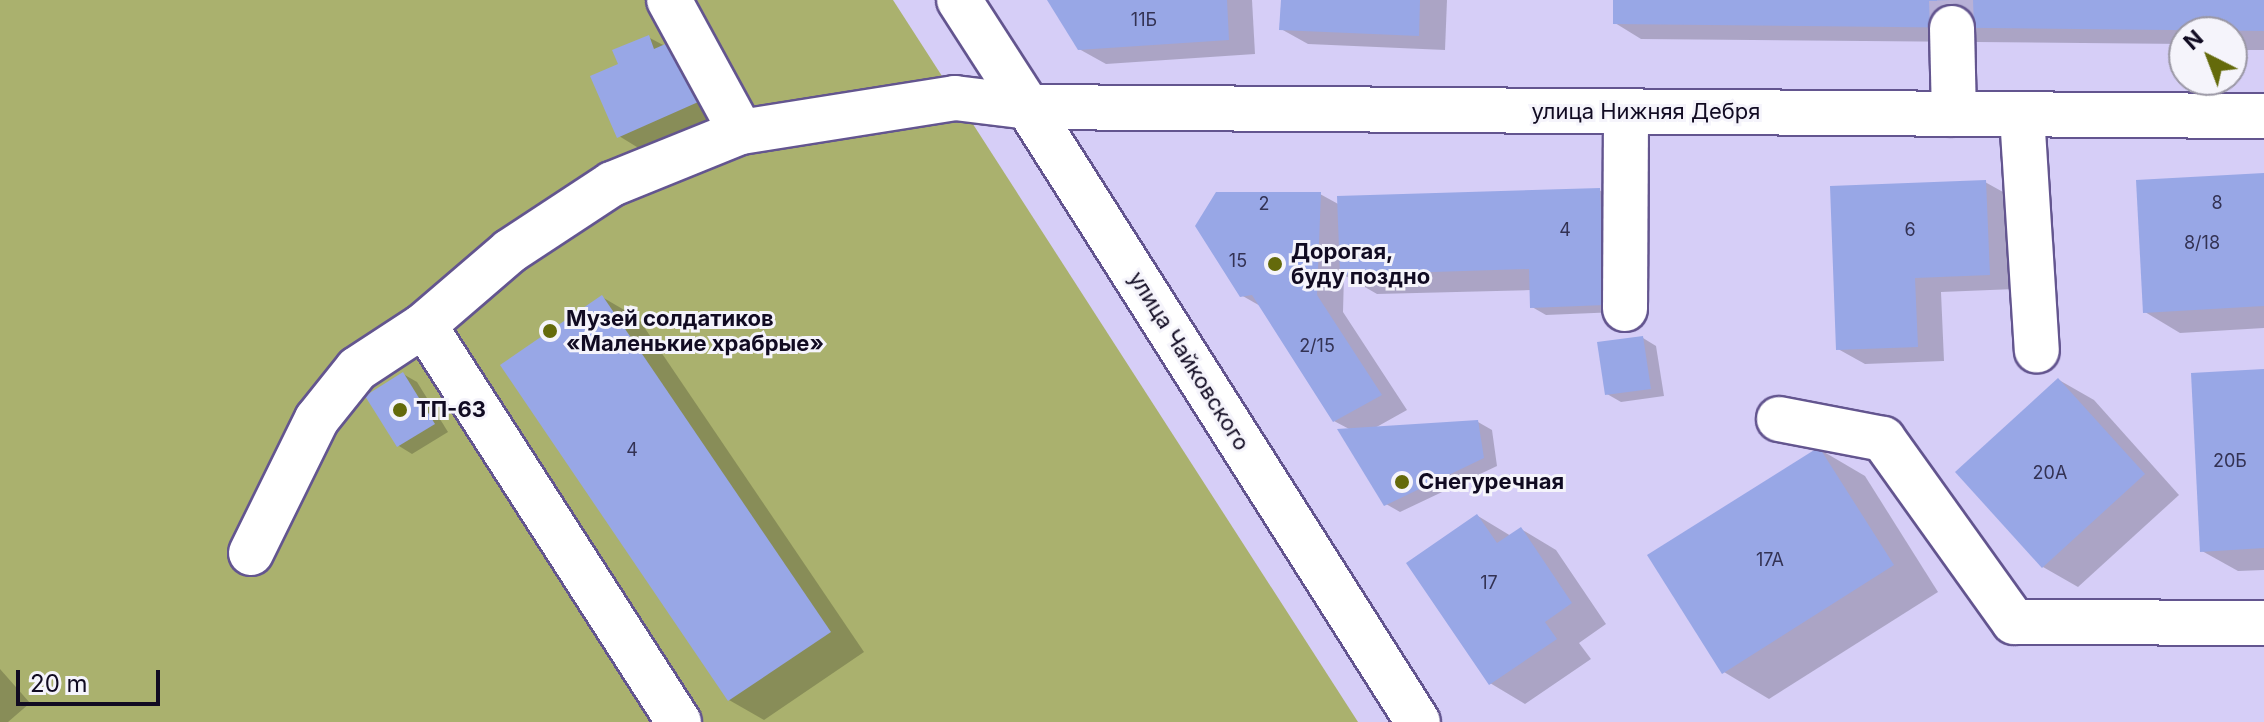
<!DOCTYPE html>
<html>
<head>
<meta charset="utf-8">
<style>
	body { margin:0 }
	#map { position:relative; width:2264px; height:722px; overflow:hidden; background:#d6cef7; font-family:Inter,sans-serif }
	div>[style] { position:absolute }
	[style*='--x'] { left:calc(var(--x)*1px); top:calc(var(--y)*1px); width:calc(var(--w)*1px); rotate:calc(var(--a)*1deg) }
	.green>* { inset:0; background:#aab16e }
	.shadow>* { inset:0; background:#0003 }
	.building>* { inset:0; background:#98a7e6 }
	.minor-tunnel>* { height:44px; margin-top:-22px; transform-origin:0; background:repeating-linear-gradient(90deg,#b8b1d7 0 44px,transparent 0 66px) }
	.roads { filter:drop-shadow(2px 0 #63558f) drop-shadow(-2px 0 #63558f) drop-shadow(0 2px #63558f) drop-shadow(0 -2px #63558f) }
	.minor>* { height:44px; margin:-22px; padding:0 22px; transform-origin:22px; border-radius:22px; background:#fff }
	.major>* { height:44px; margin:-22px; padding:0 22px; transform-origin:22px; border-radius:22px; background:#fff }
	.dots>* { width:22px; height:22px; translate:-50% -50%; box-sizing:border-box; border:4px solid #f5f4fb; border-radius:50% }
	span { translate:-50% -50%; white-space:nowrap; text-align:center; line-height:1.15; -webkit-text-stroke:6px #f5f4fb; paint-order:stroke }
	.number-label { font-size:18px; color:#333253 }
	.number-label span { -webkit-text-stroke-width:0 }
	.street-label { font-size:22px; color:#110b22 }
	.poi-label { font-size:22px; color:#110b22; font-weight:700 }
	.left { translate:0 -50%; text-align:left }
	.north { position:absolute; left:2168px; top:16px; width:80px; height:80px; box-sizing:border-box; background:#f5f4fb; border:2px solid #9a97a4; border-radius:50%; rotate:318deg; font-size:22px; font-weight:700; line-height:32px; text-align:center; color:#110b22 }
	.north::after { content:''; display:block; margin:auto; width:28px; height:36px; background:#646a0b; clip-path:polygon(50% 0,100% 100%,50% 72%,0 100%) }
	.scale { position:absolute; left:16px; top:670px; width:144px; height:36px; box-sizing:border-box; border:4px solid #110b22; border-top:0; padding-left:10px; font-size:24px; line-height:28px; white-space:nowrap; color:#110b22; -webkit-text-stroke:6px #f5f4fb; paint-order:stroke }
</style>
</head>
<body>
<div id="map">
	<div class="green">
		<i style="clip-path:polygon(0 0,893px 0,1358px 722px,0 722px)"></i>
	</div>
	<div class="shadow">
		<i style="clip-path:polygon(1050px 0,1252px 0,1255px 54px,1106px 64px,1079px 49px)"></i>
		<i style="clip-path:polygon(1283px 0,1447px 0,1445px 50px,1308px 44px,1281px 29px)"></i>
		<i style="clip-path:polygon(1615px 0,2264px 0,2264px 50px,2232px 50px,2232px 32px,2184px 32px,2184px 44px,1641px 39px,1615px 23px)"></i>
		<i style="clip-path:polygon(648px 37px,665px 46px,731px 115px,645px 152px,619px 136px,621px 65px)"></i>
		<i style="clip-path:polygon(2264px 175px,2264px 328px,2180px 333px,2145px 312px)"></i>
		<i style="clip-path:polygon(1985px 182px,2012px 197px,2015px 289px,1941px 292px,1944px 361px,1865px 364px,1838px 349px)"></i>
		<i style="clip-path:polygon(1599px 190px,1613px 198px,1618px 312px,1546px 315px,1532px 307px,1531px 290px,1377px 294px,1344px 275px,1343px 312px,1407px 410px,1373px 429px,1478px 422px,1492px 430px,1497px 466px,1400px 512px,1386px 504px,1351px 430px,1334px 421px,1262px 307px,1241px 295px,1320px 194px,1340px 205px)"></i>
		<i style="clip-path:polygon(602px 297px,638px 318px,864px 652px,764px 720px,729px 700px)"></i>
		<i style="clip-path:polygon(1643px 338px,1656px 346px,1664px 396px,1621px 402px,1607px 394px)"></i>
		<i style="clip-path:polygon(2264px 371px,2264px 570px,2238px 571px,2202px 551px)"></i>
		<i style="clip-path:polygon(403px 374px,417px 382px,448px 432px,412px 454px,399px 446px)"></i>
		<i style="clip-path:polygon(2059px 380px,2094px 400px,2179px 495px,2078px 587px,2043px 567px)"></i>
		<i style="clip-path:polygon(1819px 449px,1865px 476px,1938px 592px,1769px 699px,1724px 672px)"></i>
		<i style="clip-path:polygon(1478px 516px,1511px 536px,1521px 529px,1556px 550px,1606px 624px,1579px 643px,1591px 659px,1525px 704px,1490px 683px)"></i>
		<i style="clip-path:polygon(0 669px,30px 703px,8px 722px,0 722px)"></i>
	</div>
	<div class="building">
		<i style="clip-path:polygon(1047px 0,1227px 0,1229px 40px,1078px 50px)"></i>
		<i style="clip-path:polygon(1281px 0,1420px 0,1419px 36px,1279px 30px)"></i>
		<i style="clip-path:polygon(1613px 0,2264px 0,2264px 31px,1613px 24px)"></i>
		<i style="clip-path:polygon(649px 35px,654px 49px,679px 38px,705px 99px,617px 138px,590px 76px,618px 64px,612px 50px)"></i>
		<i style="clip-path:polygon(2264px 173px,2264px 306px,2143px 313px,2136px 180px)"></i>
		<i style="clip-path:polygon(1986px 180px,1990px 275px,1915px 278px,1918px 347px,1836px 350px,1830px 186px)"></i>
		<i style="clip-path:polygon(1600px 188px,1605px 305px,1530px 308px,1529px 269px,1340px 275px,1337px 196px)"></i>
		<i style="clip-path:polygon(1216px 192px,1321px 192px,1317px 295px,1382px 395px,1333px 422px,1252px 295px,1240px 297px,1195px 226px)"></i>
		<i style="clip-path:polygon(602px 295px,831px 632px,728px 701px,500px 365px)"></i>
		<i style="clip-path:polygon(1643px 336px,1651px 389px,1605px 395px,1597px 342px)"></i>
		<i style="clip-path:polygon(2264px 369px,2264px 548px,2200px 552px,2191px 373px)"></i>
		<i style="clip-path:polygon(403px 372px,435px 424px,397px 447px,365px 396px)"></i>
		<i style="clip-path:polygon(2058px 378px,2145px 474px,2042px 568px,1955px 472px)"></i>
		<i style="clip-path:polygon(1478px 420px,1484px 458px,1384px 506px,1337px 429px)"></i>
		<i style="clip-path:polygon(1819px 447px,1894px 565px,1722px 674px,1647px 555px)"></i>
		<i style="clip-path:polygon(1477px 514px,1497px 543px,1521px 527px,1572px 603px,1545px 622px,1557px 639px,1489px 685px,1406px 563px)"></i>
	</div>
	<div class="minor-tunnel">
		<i style="--x:1951;--y:0;--w:28;--a:88"></i>
	</div>
	<div class="roads">
		<div class="minor">
			<i style="--x:669;--y:0;--w:150;--a:61.4"></i>
			<i style="--x:1952;--y:28;--w:86;--a:88.7"></i>
			<i style="--x:2022;--y:115;--w:236;--a:86.4"></i>
			<i style="--x:1625;--y:309;--w:197;--a:-89.7"></i>
			<i style="--x:424;--y:325;--w:472;--a:57.3"></i>
			<i style="--x:1779;--y:419;--w:106;--a:10.9"></i>
			<i style="--x:1883;--y:439;--w:225;--a:54.4"></i>
			<i style="--x:2014;--y:622;--w:250;--a:0.2"></i>
			<i style="--x:251;--y:553;--w:149;--a:-63.8"></i>
			<i style="--x:317;--y:419;--w:64;--a:-51.3"></i>
			<i style="--x:357;--y:369;--w:80;--a:-33.3"></i>
			<i style="--x:424;--y:325;--w:113;--a:-40.7"></i>
			<i style="--x:510;--y:251;--w:122;--a:-33.3"></i>
			<i style="--x:612;--y:184;--w:139;--a:-22"></i>
			<i style="--x:741;--y:132;--w:217;--a:-9"></i>
			<i style="--x:955;--y:98;--w:74;--a:7"></i>
			<i style="--x:1028;--y:107;--w:728;--a:57.62"></i>
		</div>
		<div class="major">
			<i style="--x:959;--y:0;--w:127;--a:57.2"></i>
			<i style="--x:1028;--y:107;--w:1236;--a:0.42"></i>
		</div>
	</div>
	<div class="dots">
		<i style="left:1275px;top:264px;background:#646a0b"></i>
		<i style="left:550px;top:331px;background:#646a0b"></i>
		<i style="left:400px;top:410px;background:#646a0b"></i>
		<i style="left:1402px;top:482px;background:#646a0b"></i>
	</div>
	<div class="number-label">
		<span style="left:1144px;top:20px">11Б</span>
		<span style="left:2217px;top:203px">8</span>
		<span style="left:1264px;top:204px">2</span>
		<span style="left:1565px;top:230px">4</span>
		<span style="left:1910px;top:230px">6</span>
		<span style="left:2202px;top:243px">8/18</span>
		<span style="left:1238px;top:261px">15</span>
		<span style="left:1317px;top:346px">2/15</span>
		<span style="left:632px;top:450px">4</span>
		<span style="left:2230px;top:461px">20Б</span>
		<span style="left:2050px;top:473px">20А</span>
		<span style="left:1770px;top:560px">17А</span>
		<span style="left:1489px;top:583px">17</span>
	</div>
	<div class="street-label">
		<span style="left:1646px;top:112px">улица Нижняя Дебря</span>
		<span style="left:1189px;top:361px;rotate:58deg">улица Чайковского</span>
	</div>
	<div class="poi-label">
		<span class="left" style="left:1291px;top:264px">Дорогая,<br>буду поздно</span>
		<span class="left" style="left:566px;top:331px">Музей солдатиков<br>«Маленькие храбрые»</span>
		<span class="left" style="left:416px;top:410px">ТП-63</span>
		<span class="left" style="left:1418px;top:482px">Снегуречная</span>
	</div>
	<div class="north">N</div>
	<div class="scale">20 m</div>
</div>
</body>
</html>
